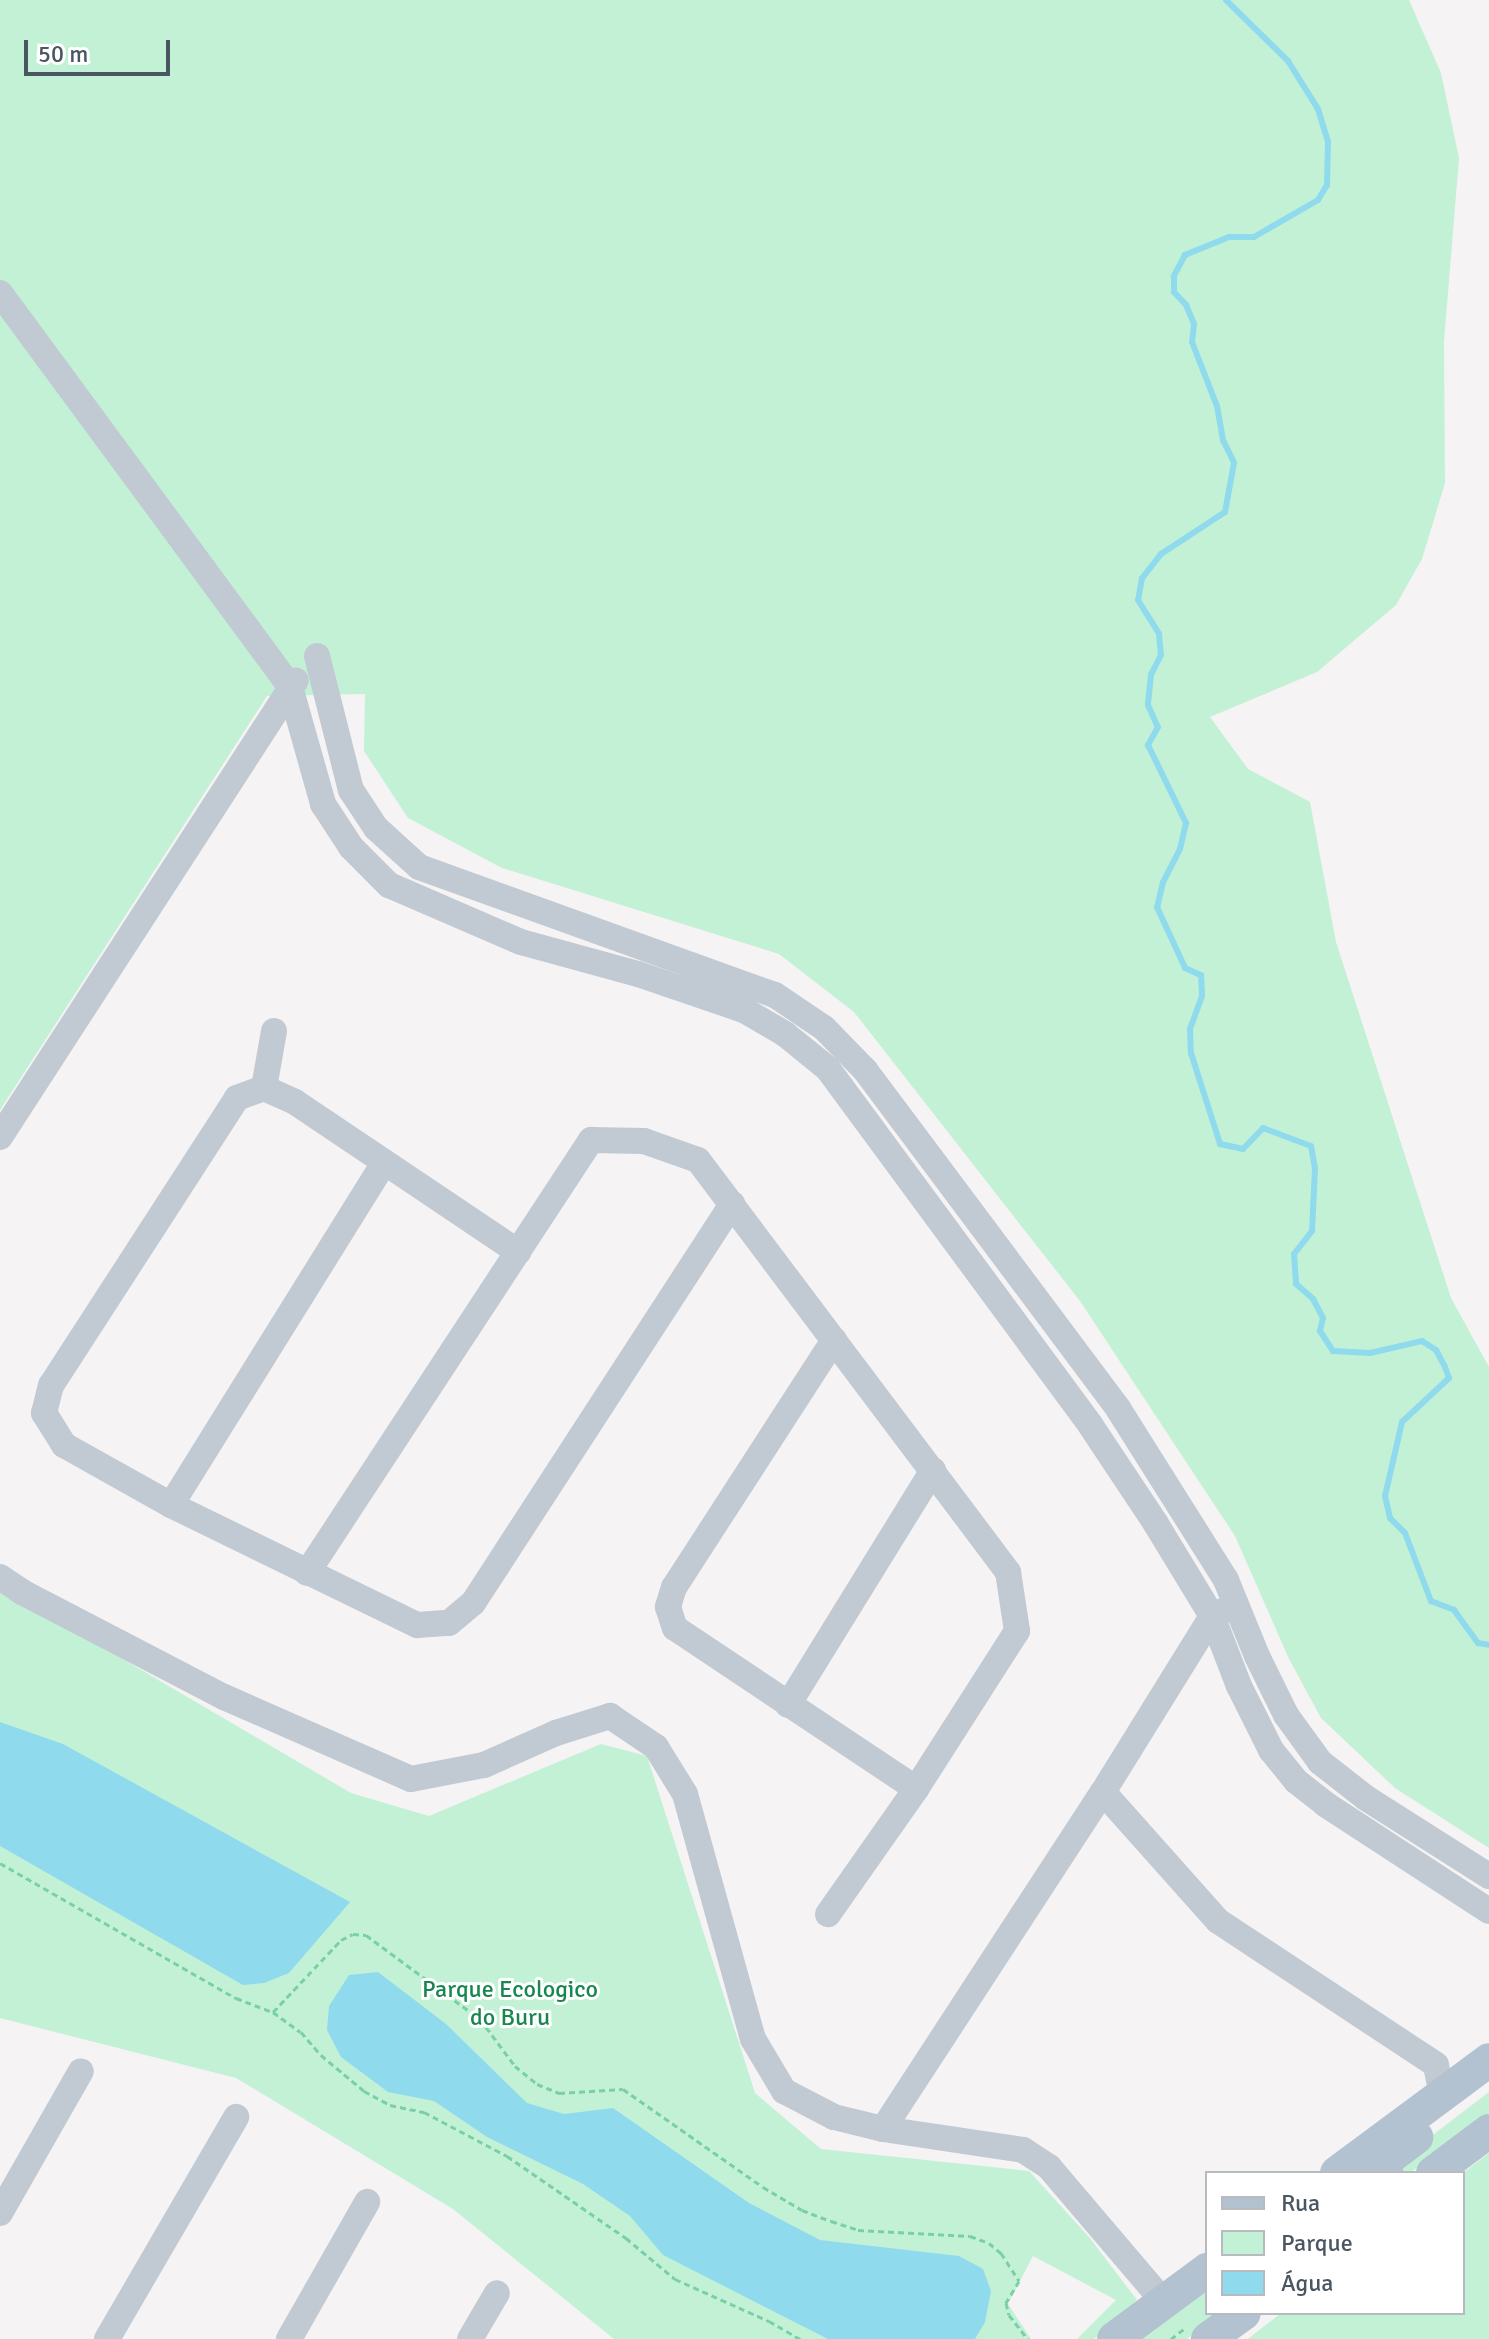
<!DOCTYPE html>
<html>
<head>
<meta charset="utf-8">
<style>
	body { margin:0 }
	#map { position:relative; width:1489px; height:2339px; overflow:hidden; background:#f5f3f3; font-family:Signika,sans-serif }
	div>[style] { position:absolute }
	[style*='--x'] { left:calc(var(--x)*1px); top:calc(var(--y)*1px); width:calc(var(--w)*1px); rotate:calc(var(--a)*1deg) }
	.green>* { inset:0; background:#c3f1d5 }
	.water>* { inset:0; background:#90daee }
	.stream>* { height:6px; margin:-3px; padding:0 3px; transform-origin:3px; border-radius:3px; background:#90daee }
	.path>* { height:3px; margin-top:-1.5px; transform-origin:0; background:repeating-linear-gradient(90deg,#7ad0a6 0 6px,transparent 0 10px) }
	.minor>* { height:26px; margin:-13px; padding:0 13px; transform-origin:13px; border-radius:13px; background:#c1cad2 }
	.major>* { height:34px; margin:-17px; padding:0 17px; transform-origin:17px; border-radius:17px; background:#b3c2d1 }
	span { translate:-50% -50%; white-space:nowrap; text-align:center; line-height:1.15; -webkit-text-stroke:6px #fff; paint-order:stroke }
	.park-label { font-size:24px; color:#17864f }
	.legend { position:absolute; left:1205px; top:2171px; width:260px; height:144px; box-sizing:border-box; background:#fff; border:2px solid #b7bbc0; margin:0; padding:10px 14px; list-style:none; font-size:24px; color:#4a5661 }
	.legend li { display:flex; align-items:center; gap:16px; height:40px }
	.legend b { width:40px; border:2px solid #b7bbc0 }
	.scale { position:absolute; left:24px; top:40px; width:146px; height:36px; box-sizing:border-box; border:4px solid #4a5661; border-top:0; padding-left:10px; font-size:24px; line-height:28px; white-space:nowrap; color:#4a5661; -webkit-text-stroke:6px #fff; paint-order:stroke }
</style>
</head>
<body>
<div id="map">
	<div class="green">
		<i style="clip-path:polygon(0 0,1409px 0,1441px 73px,1459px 158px,1444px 342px,1445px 483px,1422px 559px,1396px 605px,1317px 672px,1210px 717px,1248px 769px,1310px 802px,1336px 942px,1451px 1298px,1489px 1367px,1489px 1848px,1395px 1788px,1321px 1718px,1289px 1659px,1235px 1536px,1080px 1301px,854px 1012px,779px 954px,502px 868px,408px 818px,364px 751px,365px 694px,267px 696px,0 1110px)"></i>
		<i style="clip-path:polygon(0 1587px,351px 1793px,429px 1816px,601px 1744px,647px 1756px,755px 2093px,821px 2149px,1029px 2171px,1089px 2237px,1137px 2300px,1094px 2339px,1077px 2339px,1116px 2300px,1033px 2256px,1008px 2304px,1031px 2339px,614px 2339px,453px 2209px,236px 2078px,0 2018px)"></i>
		<i style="clip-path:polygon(1489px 2092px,1489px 2113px,1410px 2173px,1402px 2173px,1396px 2163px)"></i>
		<i style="clip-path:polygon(1489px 2153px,1489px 2339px,1248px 2339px,1281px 2313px,1463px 2313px,1463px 2173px)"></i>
		<i style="clip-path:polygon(1207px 2289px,1207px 2313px,1222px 2313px,1187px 2339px,1142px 2339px)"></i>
	</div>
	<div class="water">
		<i style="clip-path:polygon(0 1722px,63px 1744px,350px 1902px,289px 1973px,264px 1983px,243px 1985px,0 1846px)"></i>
		<i style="clip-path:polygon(378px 1972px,446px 2024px,527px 2103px,564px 2114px,613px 2108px,749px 2203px,820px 2240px,959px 2256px,983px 2269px,991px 2291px,985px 2322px,975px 2339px,828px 2339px,663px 2255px,630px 2216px,583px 2184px,487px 2137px,434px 2101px,388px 2092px,341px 2057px,327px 2030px,329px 2006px,349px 1975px)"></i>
	</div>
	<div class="stream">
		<i style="--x:1226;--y:0;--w:87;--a:44.5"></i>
		<i style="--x:1288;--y:61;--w:57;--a:58"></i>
		<i style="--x:1318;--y:109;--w:34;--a:73"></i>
		<i style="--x:1328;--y:142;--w:43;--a:91.3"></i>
		<i style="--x:1327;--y:185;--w:17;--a:121"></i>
		<i style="--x:1318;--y:200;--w:74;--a:150"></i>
		<i style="--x:1254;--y:237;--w:25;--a:180"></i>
		<i style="--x:1229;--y:237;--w:48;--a:157.8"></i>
		<i style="--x:1185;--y:255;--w:24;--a:118"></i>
		<i style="--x:1174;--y:276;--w:16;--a:90"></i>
		<i style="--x:1174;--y:292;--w:18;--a:47"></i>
		<i style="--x:1186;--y:305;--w:21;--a:67"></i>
		<i style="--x:1194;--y:324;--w:18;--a:96"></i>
		<i style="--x:1192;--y:342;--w:69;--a:68.7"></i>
		<i style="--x:1217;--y:406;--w:35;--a:80"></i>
		<i style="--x:1223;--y:440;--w:25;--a:64"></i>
		<i style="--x:1234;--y:463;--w:50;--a:100.4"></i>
		<i style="--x:1225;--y:512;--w:77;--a:146.7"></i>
		<i style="--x:1161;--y:554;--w:31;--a:128"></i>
		<i style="--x:1142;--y:578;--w:22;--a:100"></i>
		<i style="--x:1138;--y:600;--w:40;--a:58"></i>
		<i style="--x:1159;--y:634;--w:21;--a:85"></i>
		<i style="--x:1161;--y:655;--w:22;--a:117"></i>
		<i style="--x:1151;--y:675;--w:30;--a:96"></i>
		<i style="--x:1148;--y:705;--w:24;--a:66"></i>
		<i style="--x:1158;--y:727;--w:21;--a:119"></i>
		<i style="--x:1148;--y:745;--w:87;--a:64"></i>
		<i style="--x:1186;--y:823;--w:27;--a:103"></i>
		<i style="--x:1180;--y:849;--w:37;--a:117"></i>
		<i style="--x:1163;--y:882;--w:26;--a:103"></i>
		<i style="--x:1157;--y:907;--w:67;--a:65.3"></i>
		<i style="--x:1185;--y:968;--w:17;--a:24"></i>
		<i style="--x:1201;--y:975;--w:21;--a:87"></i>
		<i style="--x:1202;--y:996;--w:35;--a:110"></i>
		<i style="--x:1190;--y:1029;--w:24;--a:88"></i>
		<i style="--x:1191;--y:1053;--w:96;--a:72.3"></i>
		<i style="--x:1220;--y:1144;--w:24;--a:12"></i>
		<i style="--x:1243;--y:1149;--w:29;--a:-46"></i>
		<i style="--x:1263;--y:1128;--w:51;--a:20.6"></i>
		<i style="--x:1311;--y:1146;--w:22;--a:80"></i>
		<i style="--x:1315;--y:1168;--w:63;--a:92.7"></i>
		<i style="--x:1312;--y:1231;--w:29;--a:128"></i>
		<i style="--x:1294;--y:1254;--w:30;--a:86"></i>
		<i style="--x:1296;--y:1284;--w:23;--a:41"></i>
		<i style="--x:1313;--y:1299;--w:21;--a:62"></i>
		<i style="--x:1323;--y:1318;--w:13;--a:103"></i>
		<i style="--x:1320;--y:1331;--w:24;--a:57"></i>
		<i style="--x:1333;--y:1351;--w:37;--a:3"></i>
		<i style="--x:1370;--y:1353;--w:53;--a:-13"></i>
		<i style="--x:1422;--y:1341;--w:17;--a:33"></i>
		<i style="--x:1436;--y:1350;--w:19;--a:62"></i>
		<i style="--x:1445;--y:1367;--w:12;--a:70"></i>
		<i style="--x:1449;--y:1378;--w:64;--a:136.9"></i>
		<i style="--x:1402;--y:1422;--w:76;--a:102.9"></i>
		<i style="--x:1385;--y:1496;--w:23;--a:77"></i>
		<i style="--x:1390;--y:1518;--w:21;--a:45"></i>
		<i style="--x:1405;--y:1533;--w:73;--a:69.1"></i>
		<i style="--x:1431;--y:1601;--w:25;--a:21"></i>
		<i style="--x:1454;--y:1610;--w:41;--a:54"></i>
		<i style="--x:1478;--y:1643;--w:11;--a:10"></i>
	</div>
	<div class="path">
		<i style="--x:0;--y:1863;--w:272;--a:29.8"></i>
		<i style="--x:236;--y:1998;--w:40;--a:21"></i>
		<i style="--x:273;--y:2012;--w:34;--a:36"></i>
		<i style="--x:301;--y:2032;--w:30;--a:49"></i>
		<i style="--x:321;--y:2055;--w:56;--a:39.9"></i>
		<i style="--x:364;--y:2091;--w:30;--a:28"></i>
		<i style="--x:390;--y:2105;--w:35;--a:12"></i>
		<i style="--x:424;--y:2112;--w:94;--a:27.9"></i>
		<i style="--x:507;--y:2156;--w:145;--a:34.6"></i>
		<i style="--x:626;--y:2238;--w:64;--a:39.9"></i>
		<i style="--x:675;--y:2279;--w:103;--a:24.1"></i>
		<i style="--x:769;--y:2321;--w:36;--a:30"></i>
		<i style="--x:273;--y:2012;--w:99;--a:-46.6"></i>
		<i style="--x:341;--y:1940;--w:13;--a:-27"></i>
		<i style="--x:353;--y:1934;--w:13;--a:4"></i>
		<i style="--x:366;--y:1935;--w:142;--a:36.4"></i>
		<i style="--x:480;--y:2019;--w:59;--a:53.3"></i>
		<i style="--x:515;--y:2066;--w:28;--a:39"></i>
		<i style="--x:537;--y:2084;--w:24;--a:22"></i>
		<i style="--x:559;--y:2093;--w:64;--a:-3.6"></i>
		<i style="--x:623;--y:2089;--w:171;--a:35"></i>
		<i style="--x:763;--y:2187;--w:45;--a:30.5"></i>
		<i style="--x:802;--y:2210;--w:31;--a:21"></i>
		<i style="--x:831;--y:2221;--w:28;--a:18"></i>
		<i style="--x:858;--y:2230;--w:112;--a:3.1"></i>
		<i style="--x:970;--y:2236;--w:20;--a:20"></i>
		<i style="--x:989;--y:2243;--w:16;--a:40"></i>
		<i style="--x:1001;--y:2253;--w:33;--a:57"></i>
		<i style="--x:1019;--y:2281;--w:26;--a:121"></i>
		<i style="--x:1006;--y:2303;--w:12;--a:76"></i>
		<i style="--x:1009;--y:2315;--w:31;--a:52"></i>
		<i style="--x:1171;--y:2339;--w:16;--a:-38"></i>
	</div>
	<div class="minor">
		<i style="--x:0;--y:293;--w:489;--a:53.6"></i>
		<i style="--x:290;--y:687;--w:122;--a:74.2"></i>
		<i style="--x:323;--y:804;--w:51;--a:56.9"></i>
		<i style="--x:351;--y:847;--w:54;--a:45"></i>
		<i style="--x:389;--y:885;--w:144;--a:23.4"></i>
		<i style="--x:521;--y:942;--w:121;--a:15.3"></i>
		<i style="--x:638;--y:974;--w:112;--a:18.8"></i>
		<i style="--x:744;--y:1010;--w:48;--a:30.3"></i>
		<i style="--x:785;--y:1034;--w:55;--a:39.1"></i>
		<i style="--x:828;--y:1069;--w:443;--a:53.6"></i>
		<i style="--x:1091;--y:1426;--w:118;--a:56.4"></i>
		<i style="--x:1156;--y:1524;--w:108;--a:58.7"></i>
		<i style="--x:1212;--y:1616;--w:75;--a:68.9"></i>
		<i style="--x:1239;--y:1686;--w:72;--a:63.4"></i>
		<i style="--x:1271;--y:1750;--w:40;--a:51"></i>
		<i style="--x:1296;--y:1781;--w:37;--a:38"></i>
		<i style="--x:1325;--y:1804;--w:196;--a:33.1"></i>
		<i style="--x:317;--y:656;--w:138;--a:75.8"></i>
		<i style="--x:351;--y:790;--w:45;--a:56.7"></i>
		<i style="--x:376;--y:828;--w:58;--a:42.2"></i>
		<i style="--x:419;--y:867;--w:378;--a:19.8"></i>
		<i style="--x:775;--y:995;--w:59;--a:34"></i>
		<i style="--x:824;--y:1028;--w:59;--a:45.7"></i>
		<i style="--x:865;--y:1070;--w:424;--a:53.2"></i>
		<i style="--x:1119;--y:1410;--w:201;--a:57.8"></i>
		<i style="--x:1226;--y:1580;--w:82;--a:67.8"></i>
		<i style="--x:1257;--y:1656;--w:66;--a:63.8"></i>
		<i style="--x:1286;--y:1715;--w:58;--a:54.1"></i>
		<i style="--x:1320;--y:1762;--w:58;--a:38"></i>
		<i style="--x:1366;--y:1798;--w:146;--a:32.4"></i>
		<i style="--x:274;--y:1031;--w:58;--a:100"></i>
		<i style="--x:264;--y:1088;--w:29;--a:160"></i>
		<i style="--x:237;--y:1098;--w:342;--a:122.9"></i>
		<i style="--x:51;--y:1385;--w:29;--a:104"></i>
		<i style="--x:44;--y:1413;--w:38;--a:58"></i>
		<i style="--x:64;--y:1445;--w:123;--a:29.3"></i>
		<i style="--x:171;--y:1505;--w:274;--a:26"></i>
		<i style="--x:417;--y:1625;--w:32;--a:-4"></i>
		<i style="--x:449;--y:1623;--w:31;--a:-40"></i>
		<i style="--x:473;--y:1603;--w:476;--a:-57"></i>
		<i style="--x:264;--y:1088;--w:34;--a:24"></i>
		<i style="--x:295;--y:1102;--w:269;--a:33.9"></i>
		<i style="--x:0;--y:1137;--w:544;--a:-57.07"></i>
		<i style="--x:834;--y:1340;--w:294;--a:122.9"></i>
		<i style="--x:674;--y:1587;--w:21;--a:107"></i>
		<i style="--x:668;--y:1607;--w:22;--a:72"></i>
		<i style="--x:675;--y:1628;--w:290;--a:33.7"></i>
		<i style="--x:171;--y:1505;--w:401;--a:-58.1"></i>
		<i style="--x:307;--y:1573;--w:518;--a:-56.74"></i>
		<i style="--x:591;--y:1140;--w:53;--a:1.1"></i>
		<i style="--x:644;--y:1141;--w:57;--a:19.4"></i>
		<i style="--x:698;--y:1160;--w:516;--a:53.04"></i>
		<i style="--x:1008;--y:1572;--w:60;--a:81.3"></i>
		<i style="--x:1017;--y:1631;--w:188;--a:122.6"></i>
		<i style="--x:916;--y:1789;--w:153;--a:125.1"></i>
		<i style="--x:0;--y:1577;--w:27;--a:34"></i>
		<i style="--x:22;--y:1592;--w:228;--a:27.5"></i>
		<i style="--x:224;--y:1697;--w:204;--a:23.7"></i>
		<i style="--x:411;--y:1779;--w:74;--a:-10.9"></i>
		<i style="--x:484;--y:1765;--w:79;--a:-24"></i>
		<i style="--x:556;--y:1733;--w:57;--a:-17.5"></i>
		<i style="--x:610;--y:1716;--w:55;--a:34"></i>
		<i style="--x:656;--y:1747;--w:55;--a:58.3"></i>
		<i style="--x:685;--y:1794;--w:254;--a:74.5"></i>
		<i style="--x:753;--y:2039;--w:61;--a:59.2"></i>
		<i style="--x:784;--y:2091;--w:56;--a:27.5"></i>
		<i style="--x:834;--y:2117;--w:50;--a:13.8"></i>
		<i style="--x:883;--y:2129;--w:402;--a:-56.9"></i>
		<i style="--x:1103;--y:1792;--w:207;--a:-58.2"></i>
		<i style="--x:1212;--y:1616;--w:26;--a:-25"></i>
		<i style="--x:788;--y:1705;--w:276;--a:-58.3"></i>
		<i style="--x:1103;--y:1792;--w:173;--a:48.3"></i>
		<i style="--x:1218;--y:1921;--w:261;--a:33.4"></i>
		<i style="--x:1436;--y:2065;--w:32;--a:79"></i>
		<i style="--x:883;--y:2129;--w:142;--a:8.5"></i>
		<i style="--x:1023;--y:2150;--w:31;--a:33"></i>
		<i style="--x:1049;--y:2167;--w:177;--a:49.6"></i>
		<i style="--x:0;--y:2213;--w:163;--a:-60.3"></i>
		<i style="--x:107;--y:2339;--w:257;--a:-59.8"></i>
		<i style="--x:289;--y:2339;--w:158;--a:-60.3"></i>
		<i style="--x:470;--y:2339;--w:53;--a:-59.6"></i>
	</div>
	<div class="major">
		<i style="--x:1337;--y:2173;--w:189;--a:-36.6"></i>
		<i style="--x:1386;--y:2173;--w:13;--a:-90"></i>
		<i style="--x:1386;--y:2160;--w:38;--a:-37"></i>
		<i style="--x:1433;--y:2173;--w:70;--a:-36.9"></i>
		<i style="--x:1114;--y:2339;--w:116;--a:-36.6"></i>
		<i style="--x:1208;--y:2339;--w:44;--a:-35.8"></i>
	</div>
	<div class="park-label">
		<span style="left:510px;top:2004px">Parque Ecologico<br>do Buru</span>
	</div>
	<ul class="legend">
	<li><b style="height:10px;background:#b3c2d1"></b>Rua</li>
	<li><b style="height:22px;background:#c3f1d5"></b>Parque</li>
	<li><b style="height:22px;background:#90daee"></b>Água</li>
	</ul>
	<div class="scale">50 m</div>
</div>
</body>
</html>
